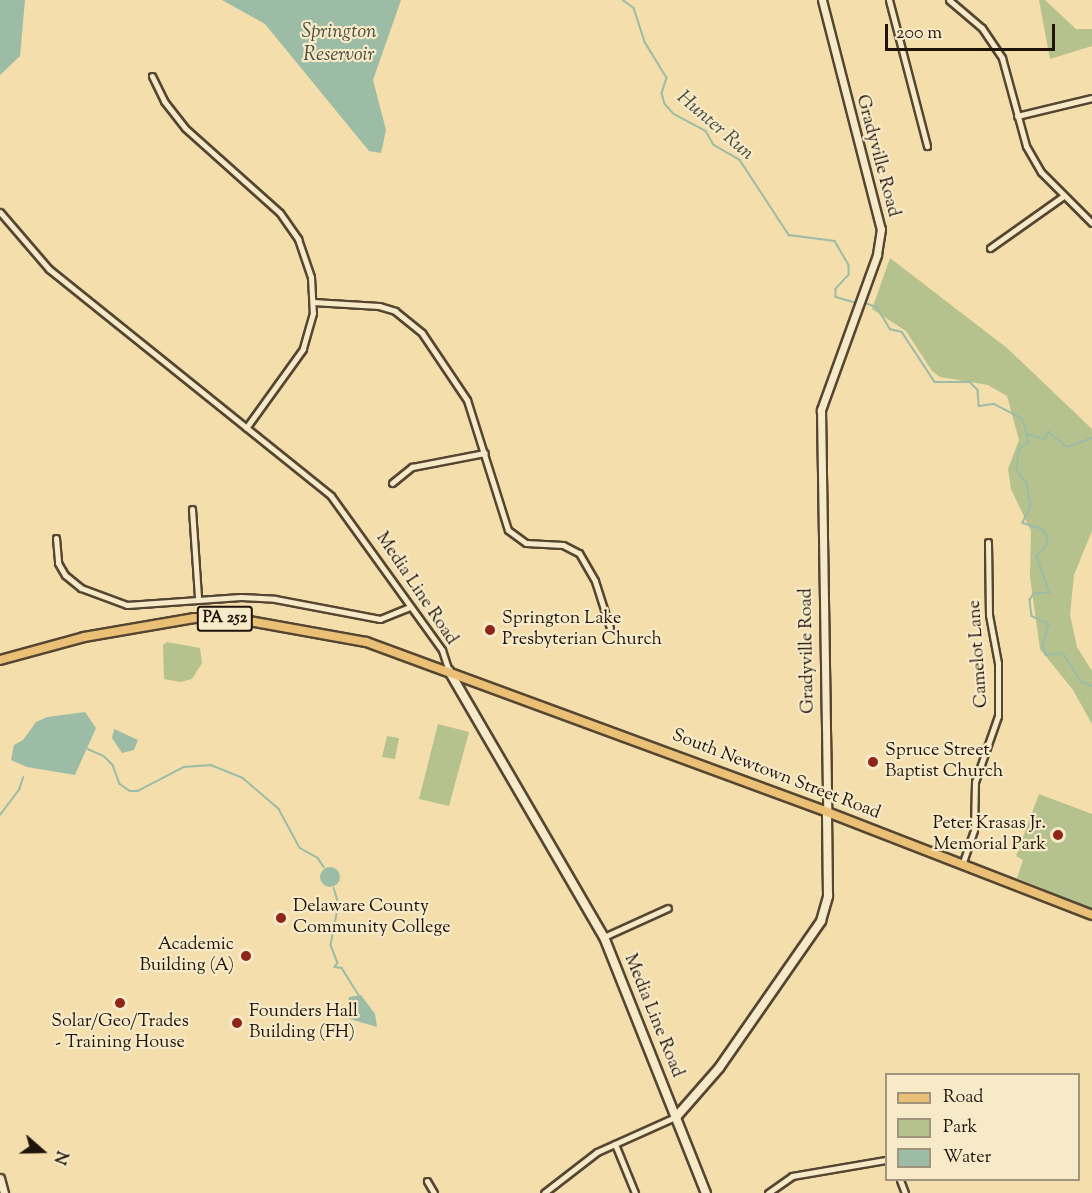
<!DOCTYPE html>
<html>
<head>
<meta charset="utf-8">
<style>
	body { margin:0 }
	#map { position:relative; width:1092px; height:1193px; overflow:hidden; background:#f3deac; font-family:"Sorts Mill Goudy",serif }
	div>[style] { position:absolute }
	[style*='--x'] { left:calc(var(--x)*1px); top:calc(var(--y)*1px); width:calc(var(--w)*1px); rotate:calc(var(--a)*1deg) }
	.green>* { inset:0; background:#b5c28e }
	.water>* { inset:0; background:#9cbca6 }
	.round { border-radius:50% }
	.stream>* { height:1.5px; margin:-0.75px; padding:0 0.75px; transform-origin:0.75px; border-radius:0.75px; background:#9cbca6 }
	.roads { filter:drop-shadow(2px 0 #554632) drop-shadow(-2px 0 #554632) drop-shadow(0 2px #554632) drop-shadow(0 -2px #554632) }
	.minor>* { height:5px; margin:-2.5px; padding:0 2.5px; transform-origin:2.5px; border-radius:2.5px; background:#f7eac9 }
	.tertiary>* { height:7px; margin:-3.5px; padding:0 3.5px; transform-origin:3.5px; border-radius:3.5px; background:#f7eac9 }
	.secondary>* { height:8px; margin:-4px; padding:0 4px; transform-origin:4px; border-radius:4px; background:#f7eac9 }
	.primary>* { height:8px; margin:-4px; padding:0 4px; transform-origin:4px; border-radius:4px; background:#eabf76 }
	.dots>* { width:16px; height:16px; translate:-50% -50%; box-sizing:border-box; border:3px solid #f7eac9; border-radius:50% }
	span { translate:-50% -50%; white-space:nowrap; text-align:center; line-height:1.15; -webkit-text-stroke:4.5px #f7eac9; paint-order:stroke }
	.shield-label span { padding:2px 4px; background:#f7eac9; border:2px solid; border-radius:4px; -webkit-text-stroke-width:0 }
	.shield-label { font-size:16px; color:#20130a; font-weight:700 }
	.street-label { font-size:18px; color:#20130a }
	.poi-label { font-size:18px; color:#20130a }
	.left { translate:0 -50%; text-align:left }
	.right { translate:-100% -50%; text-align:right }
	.water-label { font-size:20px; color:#4b4e41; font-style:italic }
	.legend { position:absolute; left:885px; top:1073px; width:195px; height:108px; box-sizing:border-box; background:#f7eac9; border:2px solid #a1947d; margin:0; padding:8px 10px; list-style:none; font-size:18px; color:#20130a }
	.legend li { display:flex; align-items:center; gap:12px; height:30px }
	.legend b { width:30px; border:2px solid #a1947d }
	.north { position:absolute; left:12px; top:1121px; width:60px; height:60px; -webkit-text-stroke:4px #f7eac9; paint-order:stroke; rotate:110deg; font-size:16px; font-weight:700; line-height:24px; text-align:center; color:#20130a }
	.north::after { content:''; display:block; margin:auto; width:21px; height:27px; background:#20130a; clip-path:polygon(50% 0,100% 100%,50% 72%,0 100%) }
	.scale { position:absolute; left:885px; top:24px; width:170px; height:27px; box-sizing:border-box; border:3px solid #20130a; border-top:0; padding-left:8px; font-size:18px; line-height:21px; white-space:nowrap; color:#20130a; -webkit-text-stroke:4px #f7eac9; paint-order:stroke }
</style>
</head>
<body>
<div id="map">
	<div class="green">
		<i style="clip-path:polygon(1039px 0,1045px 0,1076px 29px,1092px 29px,1092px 46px,1050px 59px)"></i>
		<i style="clip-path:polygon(890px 258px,1007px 348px,1092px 429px,1092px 531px,1074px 575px,1070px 615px,1077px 647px,1092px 671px,1092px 724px,1073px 690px,1040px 649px,1030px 577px,1031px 531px,1011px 489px,1008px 469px,1019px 440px,1007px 396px,988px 385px,940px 377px,932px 371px,906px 331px,872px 309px)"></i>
		<i style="clip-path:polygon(167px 642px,200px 648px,202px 663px,192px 679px,180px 682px,164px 679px,163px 645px)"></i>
		<i style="clip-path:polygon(438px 724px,469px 732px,449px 806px,419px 799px)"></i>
		<i style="clip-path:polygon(387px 736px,399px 738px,395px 759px,382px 757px)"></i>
		<i style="clip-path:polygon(1039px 794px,1092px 814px,1092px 909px,1017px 878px,1023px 860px,1016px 856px)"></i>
	</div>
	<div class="water">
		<i style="clip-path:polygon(0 0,25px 0,20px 56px,0 75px)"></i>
		<i style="clip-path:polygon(222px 0,401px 0,373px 80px,386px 130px,381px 153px,369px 151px,265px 24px)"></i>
		<i style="clip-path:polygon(85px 712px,96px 728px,75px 775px,27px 767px,11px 760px,14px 745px,23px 740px,36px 722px,47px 717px)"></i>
		<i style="clip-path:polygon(114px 729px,138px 740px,134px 750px,122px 753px,112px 738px)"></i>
		<i class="round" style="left:320px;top:867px;width:20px;height:20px"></i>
		<i style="clip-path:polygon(361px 995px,375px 1014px,377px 1027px,350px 1019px,347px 1012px,349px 997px)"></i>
	</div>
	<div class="stream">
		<i style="--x:623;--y:0;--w:14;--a:36"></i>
		<i style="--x:634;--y:8;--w:36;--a:72"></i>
		<i style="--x:645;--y:42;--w:42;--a:58.6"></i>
		<i style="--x:667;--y:78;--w:16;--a:108"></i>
		<i style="--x:662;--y:93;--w:11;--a:75"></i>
		<i style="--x:665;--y:104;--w:13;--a:48"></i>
		<i style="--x:674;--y:114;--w:36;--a:28"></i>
		<i style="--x:706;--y:131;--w:16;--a:60"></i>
		<i style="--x:714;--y:145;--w:30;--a:30"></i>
		<i style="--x:740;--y:160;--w:90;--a:56.8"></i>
		<i style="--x:789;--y:235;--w:46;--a:7.4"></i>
		<i style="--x:835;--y:241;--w:28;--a:60"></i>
		<i style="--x:849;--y:265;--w:10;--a:90"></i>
		<i style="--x:849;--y:275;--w:19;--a:133"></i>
		<i style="--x:836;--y:289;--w:8;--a:90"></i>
		<i style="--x:836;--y:297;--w:22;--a:16"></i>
		<i style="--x:862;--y:302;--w:16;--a:18"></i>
		<i style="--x:877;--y:307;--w:26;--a:59"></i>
		<i style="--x:890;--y:329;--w:12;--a:14"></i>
		<i style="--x:902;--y:332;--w:60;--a:56.6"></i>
		<i style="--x:935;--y:382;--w:35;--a:0"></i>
		<i style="--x:970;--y:382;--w:11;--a:45"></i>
		<i style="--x:978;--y:390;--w:16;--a:86"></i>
		<i style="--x:979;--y:406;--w:15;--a:-8"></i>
		<i style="--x:994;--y:404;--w:33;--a:27"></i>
		<i style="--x:1023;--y:419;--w:24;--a:75"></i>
		<i style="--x:1029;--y:442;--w:13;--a:141"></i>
		<i style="--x:1019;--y:450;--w:21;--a:95"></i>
		<i style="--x:1017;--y:471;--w:16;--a:50"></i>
		<i style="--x:1027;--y:483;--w:22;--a:80"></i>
		<i style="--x:1031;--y:505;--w:20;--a:114"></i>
		<i style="--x:1023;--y:523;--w:20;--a:18"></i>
		<i style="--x:1042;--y:529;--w:9;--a:49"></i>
		<i style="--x:1048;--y:536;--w:9;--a:96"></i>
		<i style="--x:1047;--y:545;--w:16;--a:130"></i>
		<i style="--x:1037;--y:557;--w:38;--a:70"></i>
		<i style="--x:1050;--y:593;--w:16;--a:176"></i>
		<i style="--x:1034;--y:594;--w:7;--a:124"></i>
		<i style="--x:1030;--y:600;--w:16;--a:83"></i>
		<i style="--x:1032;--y:616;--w:19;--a:25"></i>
		<i style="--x:1049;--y:624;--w:23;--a:105"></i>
		<i style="--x:1043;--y:646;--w:9;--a:72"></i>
		<i style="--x:1046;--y:655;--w:17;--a:-7"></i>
		<i style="--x:1063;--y:653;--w:33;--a:57"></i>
		<i style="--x:1081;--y:681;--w:12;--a:24"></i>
		<i style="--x:1028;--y:434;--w:17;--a:17"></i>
		<i style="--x:1044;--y:439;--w:9;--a:-54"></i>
		<i style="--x:1049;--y:432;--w:23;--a:40"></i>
		<i style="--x:1067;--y:447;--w:27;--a:-20"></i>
		<i style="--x:88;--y:749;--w:17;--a:24"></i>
		<i style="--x:104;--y:756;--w:13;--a:45"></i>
		<i style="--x:113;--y:765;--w:20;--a:70"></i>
		<i style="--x:120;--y:784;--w:12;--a:35"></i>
		<i style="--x:130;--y:791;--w:8;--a:0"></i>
		<i style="--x:138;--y:791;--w:52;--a:-27.6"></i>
		<i style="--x:184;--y:767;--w:27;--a:-4"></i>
		<i style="--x:211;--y:765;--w:35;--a:22"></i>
		<i style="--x:243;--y:778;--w:48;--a:40.7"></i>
		<i style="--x:279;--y:809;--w:44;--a:61.7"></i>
		<i style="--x:300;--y:848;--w:21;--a:29"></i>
		<i style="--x:318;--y:858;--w:11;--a:56"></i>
		<i style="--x:0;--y:815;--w:31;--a:-53"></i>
		<i style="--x:19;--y:790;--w:13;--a:-72"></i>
		<i style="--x:334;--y:888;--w:17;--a:73"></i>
		<i style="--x:339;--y:904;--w:42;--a:101"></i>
		<i style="--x:331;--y:945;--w:19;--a:69"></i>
		<i style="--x:338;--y:963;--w:5;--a:127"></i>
		<i style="--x:335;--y:967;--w:7;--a:8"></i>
		<i style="--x:342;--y:968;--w:32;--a:58"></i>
	</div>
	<div class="roads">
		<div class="minor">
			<i style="--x:889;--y:0;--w:151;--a:75.4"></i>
			<i style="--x:949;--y:0;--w:43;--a:40.3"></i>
			<i style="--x:982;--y:28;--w:36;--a:56"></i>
			<i style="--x:1002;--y:58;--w:91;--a:74.7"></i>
			<i style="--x:1026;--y:146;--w:30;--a:60"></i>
			<i style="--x:1041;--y:172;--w:72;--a:45"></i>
			<i style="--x:152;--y:76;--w:28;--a:64"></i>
			<i style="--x:164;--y:101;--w:34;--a:52"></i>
			<i style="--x:185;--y:128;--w:127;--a:41.8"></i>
			<i style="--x:280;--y:213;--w:32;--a:55"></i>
			<i style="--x:298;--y:239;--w:40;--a:71.1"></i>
			<i style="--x:311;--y:277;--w:36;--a:87"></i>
			<i style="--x:313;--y:313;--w:37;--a:106"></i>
			<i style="--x:303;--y:349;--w:97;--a:125.8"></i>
			<i style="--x:1017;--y:116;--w:77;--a:-13.5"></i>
			<i style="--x:0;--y:212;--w:75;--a:49.3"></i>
			<i style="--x:49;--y:269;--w:362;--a:38.8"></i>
			<i style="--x:331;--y:496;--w:190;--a:54.2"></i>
			<i style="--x:442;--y:650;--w:20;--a:72"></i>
			<i style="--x:990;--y:248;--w:88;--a:-35.3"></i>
			<i style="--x:313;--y:302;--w:66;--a:3.5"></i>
			<i style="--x:379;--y:306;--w:17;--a:17"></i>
			<i style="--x:395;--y:311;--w:35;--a:39"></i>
			<i style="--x:422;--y:333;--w:81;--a:56.1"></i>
			<i style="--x:467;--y:400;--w:136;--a:72.5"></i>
			<i style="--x:508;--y:530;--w:22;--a:36"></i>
			<i style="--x:526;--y:543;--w:37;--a:3"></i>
			<i style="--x:563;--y:545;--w:18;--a:27"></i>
			<i style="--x:579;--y:553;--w:32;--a:60"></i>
			<i style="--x:595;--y:581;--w:49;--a:72.3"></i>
			<i style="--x:392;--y:483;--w:26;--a:-39"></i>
			<i style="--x:412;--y:467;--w:74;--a:-10.9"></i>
			<i style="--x:192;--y:509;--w:88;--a:86.1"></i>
			<i style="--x:56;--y:538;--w:25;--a:85"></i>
			<i style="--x:58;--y:563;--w:14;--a:60"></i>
			<i style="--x:65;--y:575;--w:21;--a:39"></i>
			<i style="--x:81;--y:588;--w:49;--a:20.3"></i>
			<i style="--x:127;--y:605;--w:114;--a:-4"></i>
			<i style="--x:241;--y:597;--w:34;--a:3"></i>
			<i style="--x:275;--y:599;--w:107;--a:10.8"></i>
			<i style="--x:380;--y:619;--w:31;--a:-22"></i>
			<i style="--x:962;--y:865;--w:37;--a:-71"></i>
			<i style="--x:974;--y:830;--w:48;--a:-88.8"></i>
			<i style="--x:975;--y:782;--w:70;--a:-70.8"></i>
			<i style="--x:998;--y:716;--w:53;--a:-90"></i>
			<i style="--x:998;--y:663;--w:49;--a:-100.6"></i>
			<i style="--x:989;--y:615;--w:73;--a:-90.8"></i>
			<i style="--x:604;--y:937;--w:70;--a:-24.4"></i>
			<i style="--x:615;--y:1144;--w:53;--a:67.8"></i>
			<i style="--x:900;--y:1180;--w:14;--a:69"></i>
			<i style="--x:427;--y:1181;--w:14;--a:60"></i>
			<i style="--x:544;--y:1193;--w:67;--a:-37.7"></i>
			<i style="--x:597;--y:1152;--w:88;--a:-24.2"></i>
			<i style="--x:768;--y:1193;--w:29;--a:-35"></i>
			<i style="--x:792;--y:1176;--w:95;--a:-9.7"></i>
		</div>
		<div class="tertiary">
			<i style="--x:822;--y:0;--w:236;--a:75.6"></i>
			<i style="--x:881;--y:229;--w:26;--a:99"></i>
			<i style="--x:877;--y:255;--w:165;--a:109.9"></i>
			<i style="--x:821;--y:410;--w:402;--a:89.1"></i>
			<i style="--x:0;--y:1178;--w:16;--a:75"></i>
		</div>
		<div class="secondary">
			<i style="--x:449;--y:671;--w:308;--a:59.8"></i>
			<i style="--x:604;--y:937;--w:276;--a:68.3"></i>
			<i style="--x:677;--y:1116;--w:64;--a:-48.8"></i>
			<i style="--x:719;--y:1068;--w:179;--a:-55.2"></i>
			<i style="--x:821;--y:921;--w:26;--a:-74"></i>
			<i style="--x:828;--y:896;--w:84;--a:-90.7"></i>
		</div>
		<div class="primary">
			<i style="--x:0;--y:660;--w:87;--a:-15.3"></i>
			<i style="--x:84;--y:637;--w:112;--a:-9.8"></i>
			<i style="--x:194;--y:618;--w:44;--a:1.3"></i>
			<i style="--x:238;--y:619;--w:130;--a:10.2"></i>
			<i style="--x:366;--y:642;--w:491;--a:20.2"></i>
			<i style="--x:827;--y:812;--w:284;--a:21.2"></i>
		</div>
	</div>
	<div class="dots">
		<i style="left:490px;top:630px;background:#8f2418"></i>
		<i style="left:873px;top:762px;background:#8f2418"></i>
		<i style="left:1058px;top:835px;background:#8f2418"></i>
		<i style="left:281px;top:918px;background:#8f2418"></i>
		<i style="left:246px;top:956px;background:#8f2418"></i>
		<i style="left:120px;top:1003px;background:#8f2418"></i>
		<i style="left:237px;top:1023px;background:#8f2418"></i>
	</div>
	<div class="shield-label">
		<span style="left:225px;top:619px">PA 252</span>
	</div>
	<div class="street-label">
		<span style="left:877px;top:156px;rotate:75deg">Gradyville Road</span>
		<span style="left:416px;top:589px;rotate:56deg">Media Line Road</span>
		<span style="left:808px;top:651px;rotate:-91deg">Gradyville Road</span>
		<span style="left:979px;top:654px;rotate:-94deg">Camelot Lane</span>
		<span style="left:776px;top:775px;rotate:21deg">South Newtown Street Road</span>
		<span style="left:653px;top:1016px;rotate:68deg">Media Line Road</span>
	</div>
	<div class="poi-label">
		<span class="left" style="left:502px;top:630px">Springton Lake<br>Presbyterian Church</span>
		<span class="left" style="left:885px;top:762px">Spruce Street<br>Baptist Church</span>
		<span class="right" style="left:1046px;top:835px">Peter Krasas Jr.<br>Memorial Park</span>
		<span class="left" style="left:293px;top:918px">Delaware County<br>Community College</span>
		<span class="right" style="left:234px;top:956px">Academic<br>Building (A)</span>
		<span class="left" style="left:249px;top:1023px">Founders Hall<br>Building (FH)</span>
		<span style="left:120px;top:1033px">Solar/Geo/Trades<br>- Training House</span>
	</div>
	<div class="water-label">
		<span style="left:339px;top:44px">Springton<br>Reservoir</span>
		<span style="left:715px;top:126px;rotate:41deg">Hunter Run</span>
	</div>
	<ul class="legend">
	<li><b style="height:8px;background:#eabf76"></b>Road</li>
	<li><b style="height:16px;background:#b5c28e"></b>Park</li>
	<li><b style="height:16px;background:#9cbca6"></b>Water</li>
	</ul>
	<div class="north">N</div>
	<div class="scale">200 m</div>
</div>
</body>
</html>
